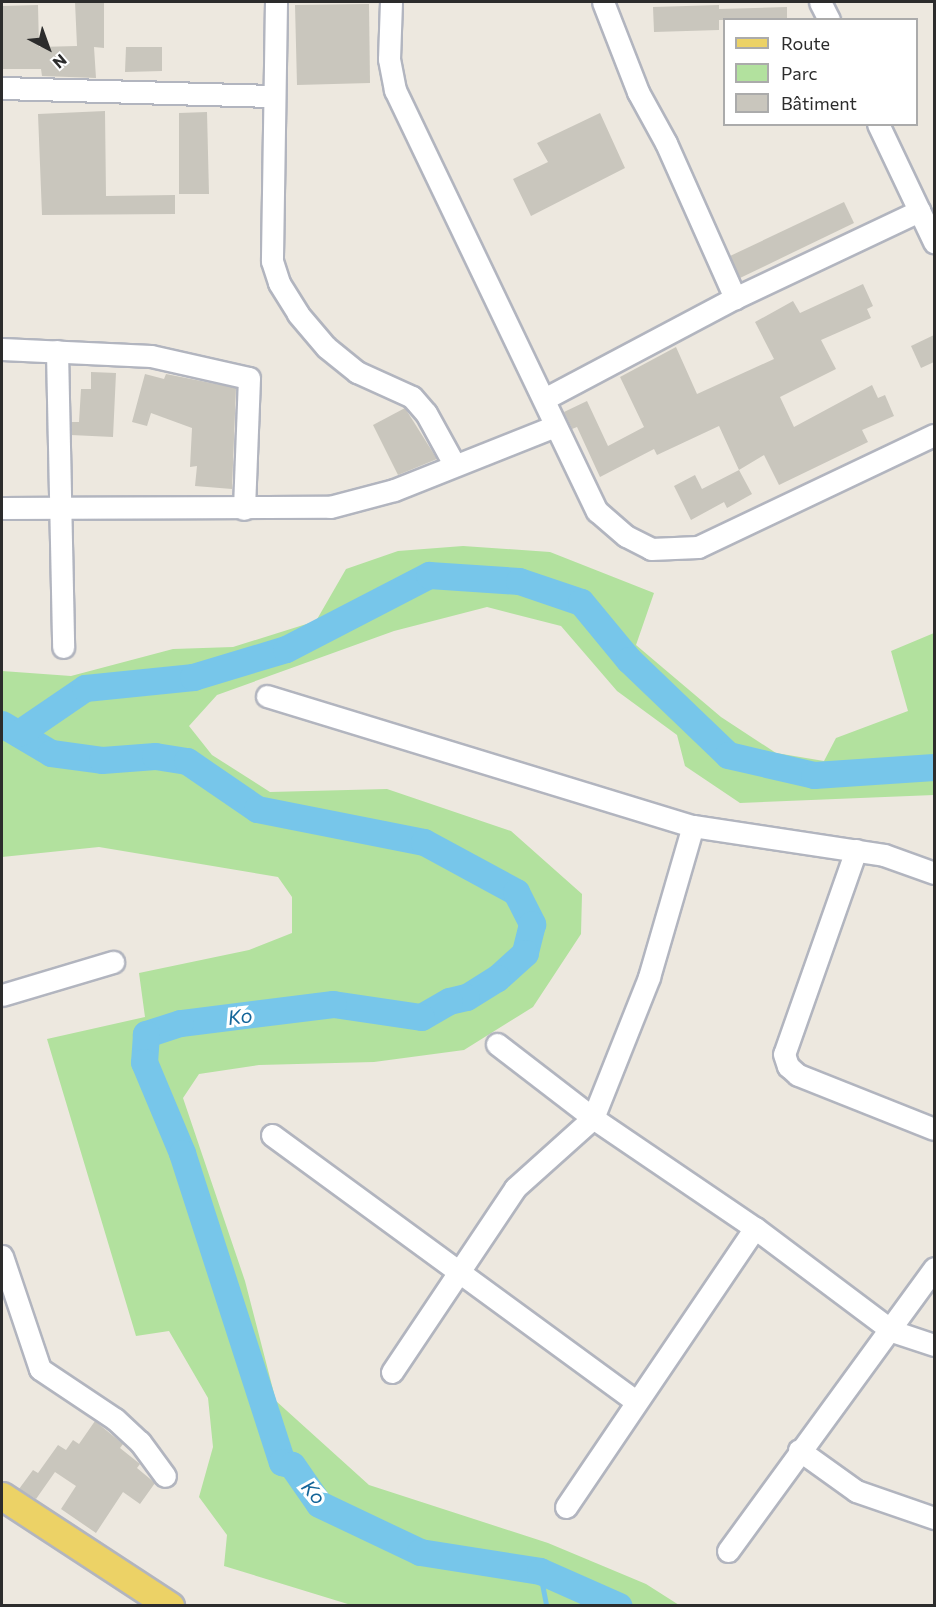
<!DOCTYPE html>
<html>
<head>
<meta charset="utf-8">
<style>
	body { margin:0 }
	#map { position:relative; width:936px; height:1607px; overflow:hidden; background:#ede8df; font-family:Commissioner,sans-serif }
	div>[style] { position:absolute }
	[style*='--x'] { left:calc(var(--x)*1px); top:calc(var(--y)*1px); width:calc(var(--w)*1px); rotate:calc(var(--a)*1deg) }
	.green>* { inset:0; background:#b2e19e }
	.stream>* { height:4.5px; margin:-2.25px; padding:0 2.25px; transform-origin:2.25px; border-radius:2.25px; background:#77c6ea }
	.river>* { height:27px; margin:-13.5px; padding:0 13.5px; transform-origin:13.5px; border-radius:13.5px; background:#77c6ea }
	.building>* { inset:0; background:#c9c6bd }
	.roads { filter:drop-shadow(2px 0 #b2b5bf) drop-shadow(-2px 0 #b2b5bf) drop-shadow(0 2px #b2b5bf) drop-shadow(0 -2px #b2b5bf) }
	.minor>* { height:21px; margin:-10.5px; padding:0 10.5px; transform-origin:10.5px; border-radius:10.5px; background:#fff }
	.major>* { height:27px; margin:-13.5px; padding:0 13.5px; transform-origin:13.5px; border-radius:13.5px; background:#ecd266 }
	span { translate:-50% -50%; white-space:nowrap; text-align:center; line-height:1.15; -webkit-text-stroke:6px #fff; paint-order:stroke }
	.water-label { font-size:20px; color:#136599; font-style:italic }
	.frame { position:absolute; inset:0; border:3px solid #2c2c2c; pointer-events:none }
	.legend { position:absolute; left:723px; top:18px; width:195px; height:108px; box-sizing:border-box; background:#fff; border:2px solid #ababab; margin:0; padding:8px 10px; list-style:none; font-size:18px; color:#2c2c2c }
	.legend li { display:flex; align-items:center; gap:12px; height:30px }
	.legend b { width:30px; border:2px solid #ababab }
	.north { position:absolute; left:18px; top:18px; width:60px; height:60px; -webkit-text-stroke:4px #fff; paint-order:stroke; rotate:139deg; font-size:16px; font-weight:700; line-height:24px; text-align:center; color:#2c2c2c }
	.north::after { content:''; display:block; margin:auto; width:21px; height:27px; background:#2c2c2c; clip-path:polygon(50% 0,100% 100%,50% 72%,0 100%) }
</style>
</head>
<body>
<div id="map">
	<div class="green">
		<i style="clip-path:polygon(463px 546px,550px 552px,654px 593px,636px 645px,721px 717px,776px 753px,824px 761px,836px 738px,908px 711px,891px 651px,934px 633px,934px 795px,740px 803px,685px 766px,677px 735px,617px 691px,561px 626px,487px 607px,394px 631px,217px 695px,189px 726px,212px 755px,270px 792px,387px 789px,511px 831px,582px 894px,581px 934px,533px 1007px,464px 1050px,374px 1062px,259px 1065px,199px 1074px,183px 1098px,245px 1281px,276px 1401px,369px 1485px,548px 1543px,646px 1584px,679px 1605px,351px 1605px,224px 1566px,227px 1535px,199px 1497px,213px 1447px,208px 1398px,169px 1331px,136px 1336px,47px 1039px,145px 1017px,139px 973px,249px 950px,292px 933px,292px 897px,278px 877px,99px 847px,2px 857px,2px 671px,71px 676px,173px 649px,233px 647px,316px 621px,346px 569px,398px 551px)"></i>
	</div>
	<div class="stream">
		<i style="--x:540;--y:1571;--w:36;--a:79"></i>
	</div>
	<div class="river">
		<i style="--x:2;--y:724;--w:57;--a:30.6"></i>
		<i style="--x:51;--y:753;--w:51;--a:7.8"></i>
		<i style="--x:102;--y:760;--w:53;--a:-4.3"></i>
		<i style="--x:155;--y:756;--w:32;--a:9"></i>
		<i style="--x:187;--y:761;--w:85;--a:34.4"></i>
		<i style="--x:257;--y:809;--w:170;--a:11.2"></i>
		<i style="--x:424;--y:842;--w:105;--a:28.5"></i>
		<i style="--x:516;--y:892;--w:36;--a:63"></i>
		<i style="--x:532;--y:924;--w:30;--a:104"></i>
		<i style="--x:525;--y:953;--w:38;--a:138"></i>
		<i style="--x:497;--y:978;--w:36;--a:148"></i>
		<i style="--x:466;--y:997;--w:17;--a:167"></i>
		<i style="--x:449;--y:1001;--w:32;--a:150"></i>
		<i style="--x:421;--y:1017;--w:89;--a:-171.6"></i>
		<i style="--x:333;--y:1004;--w:154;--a:172.9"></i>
		<i style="--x:180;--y:1023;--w:36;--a:162"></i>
		<i style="--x:146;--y:1034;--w:28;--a:94"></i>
		<i style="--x:144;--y:1062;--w:99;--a:67.3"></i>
		<i style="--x:182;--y:1153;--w:325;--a:72.1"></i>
		<i style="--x:282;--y:1462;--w:10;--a:17"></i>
		<i style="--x:292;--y:1465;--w:47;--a:55.3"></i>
		<i style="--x:319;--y:1504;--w:112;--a:25.4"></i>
		<i style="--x:420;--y:1552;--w:121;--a:9"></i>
		<i style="--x:540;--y:1571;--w:86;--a:23.9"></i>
		<i style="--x:19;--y:733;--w:80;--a:-34.3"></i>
		<i style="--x:85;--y:688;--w:109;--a:-5.8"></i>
		<i style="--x:193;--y:677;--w:97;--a:-16.8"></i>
		<i style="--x:286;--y:649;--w:161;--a:-27.4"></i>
		<i style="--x:429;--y:575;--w:90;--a:3.8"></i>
		<i style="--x:519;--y:581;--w:65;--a:18.7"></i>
		<i style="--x:581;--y:602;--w:75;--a:50.4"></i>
		<i style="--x:629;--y:660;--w:137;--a:43.8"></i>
		<i style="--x:728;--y:755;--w:88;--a:13.1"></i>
		<i style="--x:814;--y:775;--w:120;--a:-3.8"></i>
	</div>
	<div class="building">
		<i style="clip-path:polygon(75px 2px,104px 2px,104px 48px,94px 47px,96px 78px,42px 76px,41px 69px,2px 69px,2px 6px,38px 5px,39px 47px,77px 46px)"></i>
		<i style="clip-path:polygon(369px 4px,370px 83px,297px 85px,295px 5px)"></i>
		<i style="clip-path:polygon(719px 5px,719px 9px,787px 7px,787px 20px,719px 20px,719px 30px,654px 32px,653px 7px)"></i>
		<i style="clip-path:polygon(126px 47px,162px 47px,162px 71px,125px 72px)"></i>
		<i style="clip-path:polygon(105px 111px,106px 196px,175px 195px,175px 214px,42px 215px,38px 114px)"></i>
		<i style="clip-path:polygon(207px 112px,209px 194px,179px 194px,179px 113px)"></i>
		<i style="clip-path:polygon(600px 113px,625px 168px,531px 216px,513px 179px,548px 162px,537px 143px)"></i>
		<i style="clip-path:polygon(844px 202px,854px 223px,740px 278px,730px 256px)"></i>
		<i style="clip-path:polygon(863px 284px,873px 306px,867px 309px,871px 318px,821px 340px,836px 369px,780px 397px,794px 427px,872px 385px,878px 398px,885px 395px,894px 416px,862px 430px,868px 442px,779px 485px,764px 455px,739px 470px,719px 426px,657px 455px,654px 449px,600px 477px,577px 427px,572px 429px,564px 412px,587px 401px,608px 446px,644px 427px,620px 377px,676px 347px,697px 394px,774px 359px,755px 322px,793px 301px,800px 313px)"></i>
		<i style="clip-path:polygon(934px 335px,934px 362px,921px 368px,911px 346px)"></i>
		<i style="clip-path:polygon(91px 372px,116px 373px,113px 437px,71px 435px,71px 422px,79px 422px,81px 389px,91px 389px)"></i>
		<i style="clip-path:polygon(145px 374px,164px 379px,166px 374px,236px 388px,232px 489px,195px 486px,197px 466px,190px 467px,192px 428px,151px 413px,147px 426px,132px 422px)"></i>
		<i style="clip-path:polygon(405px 408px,437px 459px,398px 475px,373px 425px)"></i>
		<i style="clip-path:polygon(739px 470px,752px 494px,727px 508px,724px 502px,691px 520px,674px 486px,695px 475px,702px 489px)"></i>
		<i style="clip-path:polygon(95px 1421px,123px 1444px,120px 1448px,140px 1464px,137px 1468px,155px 1483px,140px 1504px,123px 1492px,96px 1533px,61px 1509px,76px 1486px,55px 1472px,36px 1499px,19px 1489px,33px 1470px,38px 1473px,58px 1445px,66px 1450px,73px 1440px,79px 1444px)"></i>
	</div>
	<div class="roads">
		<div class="minor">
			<i style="--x:276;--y:2;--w:259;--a:90.9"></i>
			<i style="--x:272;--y:261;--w:23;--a:72"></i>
			<i style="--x:279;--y:283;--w:36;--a:58"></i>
			<i style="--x:298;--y:314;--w:43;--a:49.7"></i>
			<i style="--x:326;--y:347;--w:40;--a:39"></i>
			<i style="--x:357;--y:372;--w:60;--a:24.4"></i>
			<i style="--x:412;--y:397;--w:21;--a:49"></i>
			<i style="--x:426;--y:413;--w:58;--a:61.2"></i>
			<i style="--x:391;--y:2;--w:57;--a:92"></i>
			<i style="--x:389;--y:59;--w:32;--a:79"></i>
			<i style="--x:395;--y:90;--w:467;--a:64.4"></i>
			<i style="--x:597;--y:511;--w:38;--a:41"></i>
			<i style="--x:626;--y:536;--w:28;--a:27"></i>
			<i style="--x:651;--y:549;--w:47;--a:-2.4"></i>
			<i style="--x:698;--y:547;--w:261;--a:-25.4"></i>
			<i style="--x:603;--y:2;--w:97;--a:68.7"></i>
			<i style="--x:638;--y:92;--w:58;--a:61.2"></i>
			<i style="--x:666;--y:143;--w:170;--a:66"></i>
			<i style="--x:735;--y:298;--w:204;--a:-25.3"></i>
			<i style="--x:820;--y:2;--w:20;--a:63"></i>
			<i style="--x:2;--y:88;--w:270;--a:1.7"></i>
			<i style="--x:878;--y:124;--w:131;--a:64.6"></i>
			<i style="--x:2;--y:349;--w:149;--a:2.7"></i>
			<i style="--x:151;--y:356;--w:100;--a:12.7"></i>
			<i style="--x:249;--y:378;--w:131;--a:92.2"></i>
			<i style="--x:57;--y:351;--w:296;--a:88.8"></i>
			<i style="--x:544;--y:399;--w:216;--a:-27.9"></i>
			<i style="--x:2;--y:508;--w:328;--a:-0.2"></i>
			<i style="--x:330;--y:507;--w:66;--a:-14.9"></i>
			<i style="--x:394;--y:490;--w:173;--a:-21.7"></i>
			<i style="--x:267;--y:696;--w:445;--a:17"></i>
			<i style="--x:693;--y:826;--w:193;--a:8.6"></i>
			<i style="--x:884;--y:855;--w:53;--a:19.8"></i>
			<i style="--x:856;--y:850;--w:216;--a:109.4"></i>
			<i style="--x:784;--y:1054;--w:13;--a:72"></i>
			<i style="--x:788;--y:1066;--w:13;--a:42"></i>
			<i style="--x:798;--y:1075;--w:146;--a:21.7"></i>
			<i style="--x:2;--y:995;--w:116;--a:-16.6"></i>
			<i style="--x:497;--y:1044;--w:121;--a:37.6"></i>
			<i style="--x:593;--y:1118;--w:196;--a:34.2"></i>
			<i style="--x:755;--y:1228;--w:171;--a:36.9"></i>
			<i style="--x:892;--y:1331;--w:44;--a:18.4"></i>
			<i style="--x:272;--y:1135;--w:450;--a:36.2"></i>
			<i style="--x:2;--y:1256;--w:119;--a:71.4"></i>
			<i style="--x:40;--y:1369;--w:90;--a:33.7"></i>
			<i style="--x:115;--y:1419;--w:34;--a:43"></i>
			<i style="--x:140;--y:1442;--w:42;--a:53.7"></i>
			<i style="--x:392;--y:1372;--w:221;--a:-56.2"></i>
			<i style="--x:515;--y:1188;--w:105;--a:-41.9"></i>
			<i style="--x:593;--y:1118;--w:152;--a:-68.3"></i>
			<i style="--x:649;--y:977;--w:157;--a:-73.8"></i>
			<i style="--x:799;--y:1450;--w:70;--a:35.7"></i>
			<i style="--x:856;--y:1491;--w:83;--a:19.1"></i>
			<i style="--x:566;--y:1507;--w:337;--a:-55.9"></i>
			<i style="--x:728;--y:1551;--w:350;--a:-53.9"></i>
		</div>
		<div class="major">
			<i style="--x:2;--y:1496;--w:201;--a:33.2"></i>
		</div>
	</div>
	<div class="water-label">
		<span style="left:240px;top:1016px;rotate:-7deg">Ko</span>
		<span style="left:314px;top:1492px;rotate:49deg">Ko</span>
	</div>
	<div class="frame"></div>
	<ul class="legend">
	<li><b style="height:8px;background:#ecd266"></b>Route</li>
	<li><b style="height:16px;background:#b2e19e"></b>Parc</li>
	<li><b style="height:16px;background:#c9c6bd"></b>Bâtiment</li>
	</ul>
	<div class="north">N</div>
</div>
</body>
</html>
